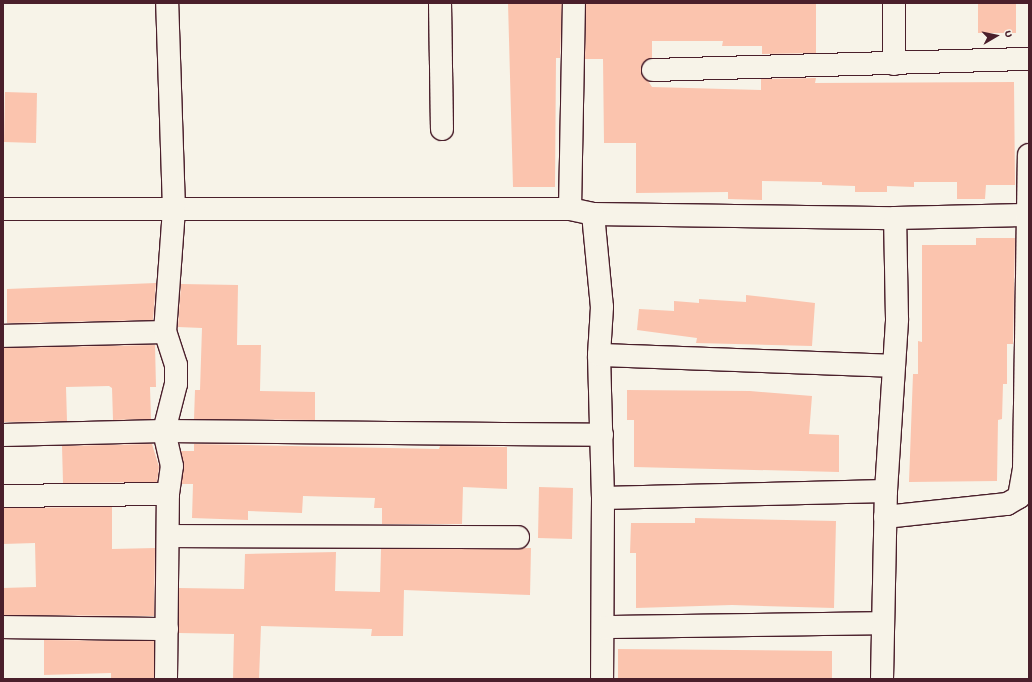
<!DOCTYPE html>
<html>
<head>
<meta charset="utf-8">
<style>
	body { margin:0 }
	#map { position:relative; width:1032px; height:682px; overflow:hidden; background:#f7f3e8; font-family:"Gochi Hand",sans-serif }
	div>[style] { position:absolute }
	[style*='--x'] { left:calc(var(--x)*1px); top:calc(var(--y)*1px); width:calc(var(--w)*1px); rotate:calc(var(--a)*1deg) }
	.building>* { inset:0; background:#fbc4ae }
	.roads { filter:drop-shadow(1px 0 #4a1f2b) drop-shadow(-1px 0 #4a1f2b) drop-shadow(0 1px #4a1f2b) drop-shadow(0 -1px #4a1f2b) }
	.street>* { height:22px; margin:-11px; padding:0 11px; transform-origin:11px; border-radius:11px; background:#f7f3e8 }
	span { translate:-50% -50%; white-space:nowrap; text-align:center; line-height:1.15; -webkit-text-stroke:3px #f7f3e8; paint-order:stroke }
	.frame { position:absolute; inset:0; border:4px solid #4a1f2b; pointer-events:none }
	.north { position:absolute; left:976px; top:16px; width:40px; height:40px; -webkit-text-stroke:3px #f7f3e8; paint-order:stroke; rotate:81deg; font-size:11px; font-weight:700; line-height:16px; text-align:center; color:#4a1f2b }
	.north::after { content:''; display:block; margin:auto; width:14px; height:18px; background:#4a1f2b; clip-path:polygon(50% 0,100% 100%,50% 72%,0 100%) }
</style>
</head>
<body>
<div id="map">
	<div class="building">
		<i style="clip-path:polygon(508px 3px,562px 3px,560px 58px,556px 58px,555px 187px,513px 187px)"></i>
		<i style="clip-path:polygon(586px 3px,816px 3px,816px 53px,762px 54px,762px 46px,722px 46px,723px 41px,652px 41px,652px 58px,642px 64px,641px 70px,652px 87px,761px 90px,761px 79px,816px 78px,815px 83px,1014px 82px,1015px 185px,986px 185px,985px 199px,957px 199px,957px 182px,914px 182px,914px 187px,887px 186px,887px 192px,855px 192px,855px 186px,822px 185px,822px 182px,762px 181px,762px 200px,728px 199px,728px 192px,636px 193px,636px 143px,604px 143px,603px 59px,585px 59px)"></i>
		<i style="clip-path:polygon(978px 3px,1016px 3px,1016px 33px,978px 33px)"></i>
		<i style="clip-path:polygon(5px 92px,37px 93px,36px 143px,4px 142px)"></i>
		<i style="clip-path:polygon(976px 238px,1015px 238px,1013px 344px,1007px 344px,1007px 384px,1003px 384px,1002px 419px,998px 420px,997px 481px,909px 482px,913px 374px,918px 374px,918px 341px,922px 342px,922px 245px,976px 245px)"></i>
		<i style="clip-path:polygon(156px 283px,153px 320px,7px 323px,7px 289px)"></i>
		<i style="clip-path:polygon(181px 284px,238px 285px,237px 345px,261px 345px,260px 391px,315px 392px,315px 420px,194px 419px,195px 390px,200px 390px,202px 328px,178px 327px)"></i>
		<i style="clip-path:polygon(746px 295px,815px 303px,812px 346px,696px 343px,697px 338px,637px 330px,639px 309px,674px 311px,674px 301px,699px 303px,699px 299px,746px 302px)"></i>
		<i style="clip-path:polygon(155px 345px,156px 387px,150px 387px,151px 419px,113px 420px,112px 388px,109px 386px,66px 387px,67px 421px,3px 422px,3px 348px)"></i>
		<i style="clip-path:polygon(627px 390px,750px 391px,812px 396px,809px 434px,839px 435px,839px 472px,634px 467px,634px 420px,627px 420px)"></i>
		<i style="clip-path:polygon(152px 444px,159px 467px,157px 482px,63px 483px,62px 446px)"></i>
		<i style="clip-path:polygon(194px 444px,439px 449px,440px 446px,507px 447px,507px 489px,463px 487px,462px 524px,382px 524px,382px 508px,374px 508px,375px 498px,303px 496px,302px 513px,248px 511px,248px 520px,192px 518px,193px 484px,182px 484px,181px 451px,194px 451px)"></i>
		<i style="clip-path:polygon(539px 487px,573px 488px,572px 539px,538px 538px)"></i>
		<i style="clip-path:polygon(112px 507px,112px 549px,155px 548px,154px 616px,3px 615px,3px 588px,36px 587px,35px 543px,3px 544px,3px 508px)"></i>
		<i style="clip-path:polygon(695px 518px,836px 521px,834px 608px,732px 605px,636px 608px,636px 553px,630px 553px,631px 523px,695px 523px)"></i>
		<i style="clip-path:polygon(531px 548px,530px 595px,404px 590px,403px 636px,371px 636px,372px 629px,261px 626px,259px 679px,233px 679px,234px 634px,179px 633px,179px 588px,244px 589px,245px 554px,336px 552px,335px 591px,380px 592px,381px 549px)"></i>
		<i style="clip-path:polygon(44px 640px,154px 641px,154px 679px,111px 679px,111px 673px,44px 675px)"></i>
		<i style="clip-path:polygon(618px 649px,832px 651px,832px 679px,618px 679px)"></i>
	</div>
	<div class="roads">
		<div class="street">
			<i style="--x:440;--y:3;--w:126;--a:89.1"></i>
			<i style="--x:894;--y:3;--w:61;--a:90"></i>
			<i style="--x:653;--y:70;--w:376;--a:-1.7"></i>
			<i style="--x:3;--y:209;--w:567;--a:0"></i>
			<i style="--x:570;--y:209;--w:24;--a:12"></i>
			<i style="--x:593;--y:214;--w:302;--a:0.8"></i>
			<i style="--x:895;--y:218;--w:134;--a:-1.3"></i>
			<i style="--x:570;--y:209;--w:206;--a:-88.9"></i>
			<i style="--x:593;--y:214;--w:93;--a:84.5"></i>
			<i style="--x:602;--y:307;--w:48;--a:93.6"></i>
			<i style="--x:599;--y:355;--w:143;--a:88.4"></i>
			<i style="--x:603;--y:498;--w:181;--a:90.3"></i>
			<i style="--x:3;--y:336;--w:162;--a:-1.4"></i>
			<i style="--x:599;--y:355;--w:294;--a:2.1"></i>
			<i style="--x:3;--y:435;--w:161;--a:-1.4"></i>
			<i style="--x:164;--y:431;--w:438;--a:0.5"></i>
			<i style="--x:3;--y:496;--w:165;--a:-0.7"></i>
			<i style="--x:603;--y:498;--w:283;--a:-1.4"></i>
			<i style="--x:885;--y:517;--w:123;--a:-6.1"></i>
			<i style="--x:1007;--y:504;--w:14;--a:-30"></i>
			<i style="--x:1019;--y:497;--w:29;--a:-80"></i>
			<i style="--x:1024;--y:468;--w:313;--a:-89.1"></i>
			<i style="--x:169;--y:536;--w:349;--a:0.2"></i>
			<i style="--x:3;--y:627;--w:164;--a:0.7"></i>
			<i style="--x:604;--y:627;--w:279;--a:-0.8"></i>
			<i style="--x:166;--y:679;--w:185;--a:-89.4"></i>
			<i style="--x:168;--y:494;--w:28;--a:-82"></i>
			<i style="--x:172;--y:466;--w:36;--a:-103"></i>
			<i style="--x:164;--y:431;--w:49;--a:-75.7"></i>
			<i style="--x:176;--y:384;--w:19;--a:-90"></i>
			<i style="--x:176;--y:365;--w:35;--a:-108"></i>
			<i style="--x:165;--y:332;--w:123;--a:-85.8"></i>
			<i style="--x:174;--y:209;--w:206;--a:-91.9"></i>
			<i style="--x:882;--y:679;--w:188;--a:-88.8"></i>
			<i style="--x:886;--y:491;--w:172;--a:-86.3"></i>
			<i style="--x:897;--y:319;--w:101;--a:-91.1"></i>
		</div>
	</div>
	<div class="frame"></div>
	<div class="north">U</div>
</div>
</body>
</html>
